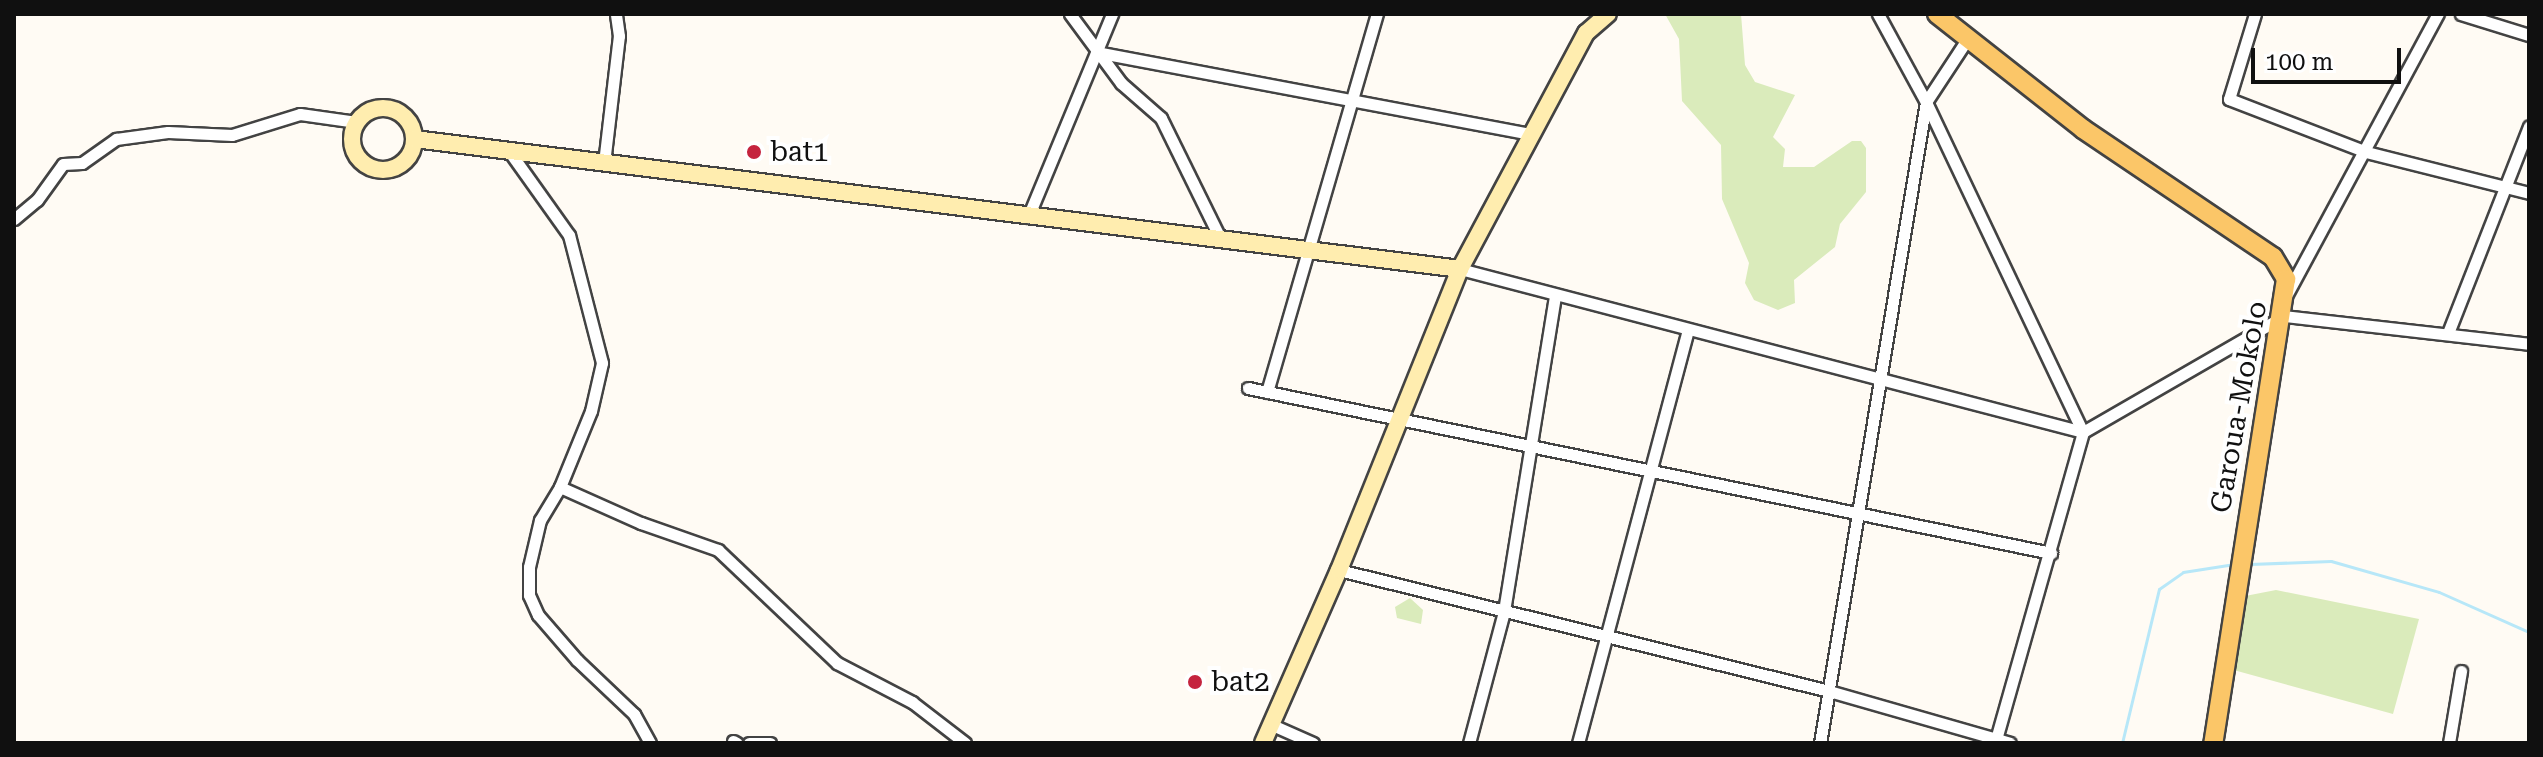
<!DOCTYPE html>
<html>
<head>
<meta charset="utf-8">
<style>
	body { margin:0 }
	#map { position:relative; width:2543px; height:757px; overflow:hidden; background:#fffbf4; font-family:"Roboto Serif",serif }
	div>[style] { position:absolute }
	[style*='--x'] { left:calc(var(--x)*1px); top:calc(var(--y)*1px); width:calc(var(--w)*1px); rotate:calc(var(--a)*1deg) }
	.green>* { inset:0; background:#daebbb }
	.stream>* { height:3px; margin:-1.5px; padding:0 1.5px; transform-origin:1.5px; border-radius:1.5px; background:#b7e7f8 }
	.roads { filter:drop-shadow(2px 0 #434343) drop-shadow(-2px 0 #434343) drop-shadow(0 2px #434343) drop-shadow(0 -2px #434343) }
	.street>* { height:11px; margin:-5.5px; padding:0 5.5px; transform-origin:5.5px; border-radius:5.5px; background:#fff }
	.secondary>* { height:16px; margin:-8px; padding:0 8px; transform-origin:8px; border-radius:8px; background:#ffedaf }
	.secondary>.ring { margin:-8px; padding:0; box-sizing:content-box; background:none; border:16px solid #ffedaf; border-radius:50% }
	.primary>* { height:18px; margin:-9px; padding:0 9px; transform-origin:9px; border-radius:9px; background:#fbc668 }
	.dots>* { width:22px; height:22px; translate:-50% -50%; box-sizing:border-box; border:4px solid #fff; border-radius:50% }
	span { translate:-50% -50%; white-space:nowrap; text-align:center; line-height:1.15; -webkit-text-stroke:8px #fff; paint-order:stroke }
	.poi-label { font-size:28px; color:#101010 }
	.left { translate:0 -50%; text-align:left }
	.street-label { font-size:28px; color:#101010 }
	.frame { position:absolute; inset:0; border:16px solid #101010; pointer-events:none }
	.scale { position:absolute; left:2251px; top:48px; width:150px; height:36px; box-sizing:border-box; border:4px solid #101010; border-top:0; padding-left:10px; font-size:24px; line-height:28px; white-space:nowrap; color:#101010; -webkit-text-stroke:6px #fff; paint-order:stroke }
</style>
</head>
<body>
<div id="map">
	<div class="green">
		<i style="clip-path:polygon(1665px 14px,1741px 14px,1745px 65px,1755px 82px,1795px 95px,1773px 137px,1785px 149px,1783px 167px,1814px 167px,1852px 141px,1861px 141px,1866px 148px,1866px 192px,1840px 224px,1835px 247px,1794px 280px,1795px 303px,1778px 310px,1754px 300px,1745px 283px,1749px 263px,1722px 199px,1721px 145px,1682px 101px,1679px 39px)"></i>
		<i style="clip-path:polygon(2276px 590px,2419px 619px,2393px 714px,2230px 669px,2240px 597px)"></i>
		<i style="clip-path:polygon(1410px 598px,1423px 610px,1421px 624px,1397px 618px,1395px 607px)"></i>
	</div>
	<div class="stream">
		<i style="--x:2250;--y:564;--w:81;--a:-2.1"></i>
		<i style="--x:2331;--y:561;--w:112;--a:16"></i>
		<i style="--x:2439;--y:592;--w:98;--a:24"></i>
		<i style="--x:2122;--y:743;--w:158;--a:-76.5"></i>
		<i style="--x:2159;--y:589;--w:29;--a:-35"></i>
		<i style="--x:2183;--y:572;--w:52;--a:-8.9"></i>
	</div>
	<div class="roads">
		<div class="street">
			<i style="--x:1070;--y:14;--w:86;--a:53.5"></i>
			<i style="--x:1121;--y:83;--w:53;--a:41.2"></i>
			<i style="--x:1161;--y:118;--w:136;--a:63.8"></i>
			<i style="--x:1878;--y:14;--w:100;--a:61.4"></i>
			<i style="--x:1926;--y:102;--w:365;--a:64.6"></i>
			<i style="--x:2083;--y:432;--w:323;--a:105.8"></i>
			<i style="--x:2255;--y:14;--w:89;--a:107"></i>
			<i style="--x:2229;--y:99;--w:147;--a:21.1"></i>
			<i style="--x:2366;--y:152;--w:168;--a:14.1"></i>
			<i style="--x:2461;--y:14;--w:71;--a:17.2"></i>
			<i style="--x:1096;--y:52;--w:444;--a:10.7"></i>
			<i style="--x:509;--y:151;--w:103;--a:54.5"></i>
			<i style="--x:569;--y:235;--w:132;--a:75.5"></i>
			<i style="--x:602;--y:363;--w:49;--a:102.9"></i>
			<i style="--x:591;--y:411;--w:82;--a:112.2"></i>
			<i style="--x:560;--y:487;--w:39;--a:121"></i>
			<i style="--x:540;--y:520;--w:48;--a:103.2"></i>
			<i style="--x:529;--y:567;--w:28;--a:90"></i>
			<i style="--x:529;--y:595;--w:22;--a:66"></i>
			<i style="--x:538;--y:615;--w:60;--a:49.1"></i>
			<i style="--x:577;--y:660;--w:79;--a:43.5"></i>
			<i style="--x:634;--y:714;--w:33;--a:61"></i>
			<i style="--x:604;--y:163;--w:128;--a:-83.3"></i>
			<i style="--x:619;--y:36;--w:22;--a:-98"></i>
			<i style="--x:1028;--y:217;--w:220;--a:-67.5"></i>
			<i style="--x:14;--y:219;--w:30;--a:-40"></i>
			<i style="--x:37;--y:200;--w:44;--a:-54.2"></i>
			<i style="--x:63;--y:164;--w:19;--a:-3"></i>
			<i style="--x:82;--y:163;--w:42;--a:-35.2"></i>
			<i style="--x:116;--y:139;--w:52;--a:-7.7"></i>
			<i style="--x:168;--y:132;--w:64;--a:2.7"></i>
			<i style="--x:232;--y:135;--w:71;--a:-17.2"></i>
			<i style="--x:300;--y:114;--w:57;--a:8.1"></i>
			<i style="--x:1460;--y:269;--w:644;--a:14.66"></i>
			<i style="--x:2083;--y:432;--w:232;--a:-30"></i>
			<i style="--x:2284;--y:316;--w:247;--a:6.5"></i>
			<i style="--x:2288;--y:292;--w:316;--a:-61.7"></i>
			<i style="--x:2448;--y:333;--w:222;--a:-68.6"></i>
			<i style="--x:1248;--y:388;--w:820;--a:11.61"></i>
			<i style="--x:1267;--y:392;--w:394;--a:-73.8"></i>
			<i style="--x:560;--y:487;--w:89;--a:24"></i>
			<i style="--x:641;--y:523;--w:82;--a:19.3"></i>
			<i style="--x:718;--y:550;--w:164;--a:43.5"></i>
			<i style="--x:837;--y:663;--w:85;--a:27.5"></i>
			<i style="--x:912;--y:702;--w:67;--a:37.7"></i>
			<i style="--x:1339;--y:570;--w:505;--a:13.87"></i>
			<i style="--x:1829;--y:691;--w:188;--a:16"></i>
			<i style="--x:1270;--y:724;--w:47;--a:23.8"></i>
			<i style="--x:733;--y:741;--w:4;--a:27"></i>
			<i style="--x:749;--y:743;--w:21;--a:0"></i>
			<i style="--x:1469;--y:743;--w:137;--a:-75.1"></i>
			<i style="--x:1504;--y:611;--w:319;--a:-80.8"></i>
			<i style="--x:1578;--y:743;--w:425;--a:-75.1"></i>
			<i style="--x:1820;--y:743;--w:650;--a:-80.61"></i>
			<i style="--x:1926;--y:102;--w:77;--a:-56.7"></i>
			<i style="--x:2449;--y:743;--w:73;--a:-80.5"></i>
		</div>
		<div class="secondary">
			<i class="ring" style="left:352px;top:108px;width:46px;height:46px"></i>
			<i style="--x:414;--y:139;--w:1054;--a:7.08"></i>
			<i style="--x:1460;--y:269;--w:268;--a:-61.9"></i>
			<i style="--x:1586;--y:33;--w:29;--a:-41"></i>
			<i style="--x:1263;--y:743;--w:189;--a:-66.3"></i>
			<i style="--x:1339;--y:570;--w:324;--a:-68.1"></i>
		</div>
		<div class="primary">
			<i style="--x:1937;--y:14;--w:186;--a:38.2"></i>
			<i style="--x:2083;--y:129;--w:229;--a:34"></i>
			<i style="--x:2273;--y:257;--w:26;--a:59"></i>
			<i style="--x:2286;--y:279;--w:470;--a:98.9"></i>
		</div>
	</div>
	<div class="dots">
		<i style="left:754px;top:152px;background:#c5243e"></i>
		<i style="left:1195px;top:682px;background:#c5243e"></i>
	</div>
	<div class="poi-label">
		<span class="left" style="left:770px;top:152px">bat1</span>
		<span class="left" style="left:1211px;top:682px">bat2</span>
	</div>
	<div class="street-label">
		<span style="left:2239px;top:407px;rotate:-80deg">Garoua-Mokolo</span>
	</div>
	<div class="frame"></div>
	<div class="scale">100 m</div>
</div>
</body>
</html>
